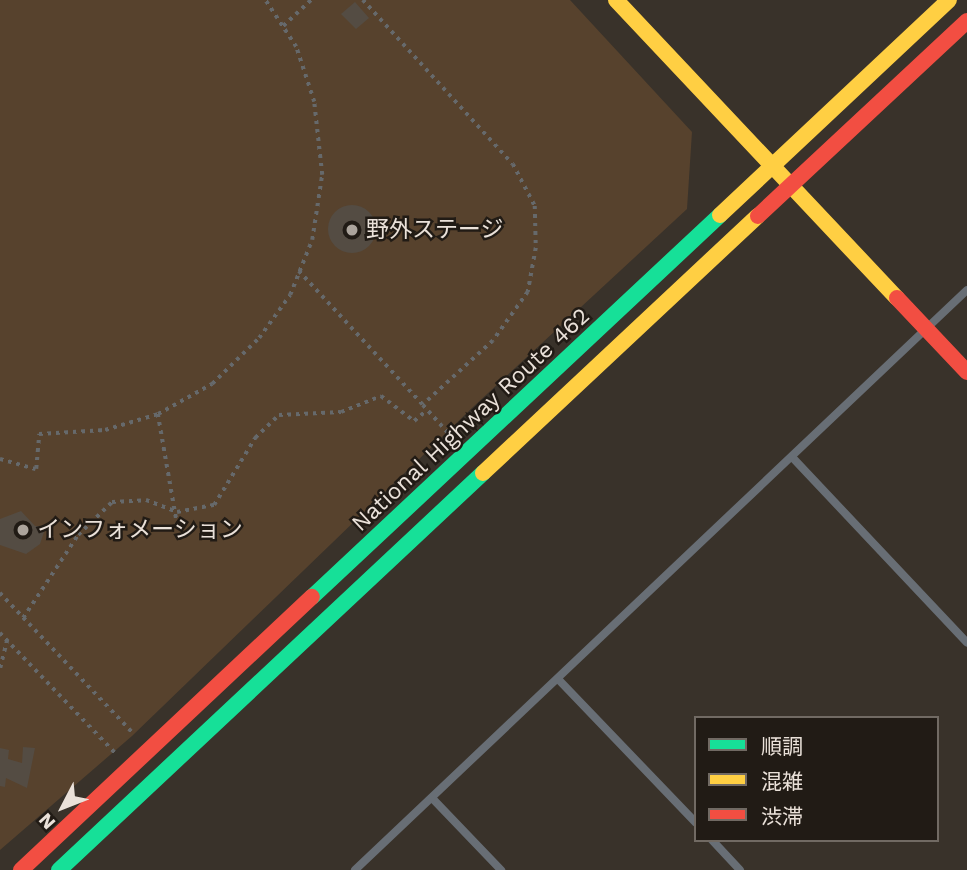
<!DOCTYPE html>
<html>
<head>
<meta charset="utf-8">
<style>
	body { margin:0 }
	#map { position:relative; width:967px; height:870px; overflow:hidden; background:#39322a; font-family:"Work Sans","Noto Sans JP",sans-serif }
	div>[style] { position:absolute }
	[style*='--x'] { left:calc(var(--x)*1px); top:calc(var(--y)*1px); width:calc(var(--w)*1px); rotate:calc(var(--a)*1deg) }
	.green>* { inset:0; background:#57422d }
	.building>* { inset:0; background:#544c43 }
	.round { border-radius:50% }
	.path>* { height:3.5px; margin-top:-1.75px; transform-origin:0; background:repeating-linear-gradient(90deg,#66696b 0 3.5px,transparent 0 8.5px) }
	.lane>* { height:8px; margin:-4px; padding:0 4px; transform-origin:4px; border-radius:4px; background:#686e75 }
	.fast>* { height:16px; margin:-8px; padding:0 8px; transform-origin:8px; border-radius:8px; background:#16e098 }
	.slow>* { height:16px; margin:-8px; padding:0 8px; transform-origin:8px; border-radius:8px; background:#ffcf43 }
	.jam>* { height:16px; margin:-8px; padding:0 8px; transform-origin:8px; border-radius:8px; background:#f24e42 }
	.dots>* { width:19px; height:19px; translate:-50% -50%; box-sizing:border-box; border:4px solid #211b15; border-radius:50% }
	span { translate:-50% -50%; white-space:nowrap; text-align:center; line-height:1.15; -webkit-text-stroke:5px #211b15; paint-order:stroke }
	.poi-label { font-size:23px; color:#eae1d9 }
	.left { translate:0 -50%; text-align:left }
	.street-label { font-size:23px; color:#eae1d9 }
	.legend { position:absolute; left:694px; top:716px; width:245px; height:126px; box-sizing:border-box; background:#211b15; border:2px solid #716a63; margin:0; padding:9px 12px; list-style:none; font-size:21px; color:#eae1d9 }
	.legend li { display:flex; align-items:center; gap:14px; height:35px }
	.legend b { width:35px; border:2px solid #716a63 }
	.north { position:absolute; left:28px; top:772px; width:70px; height:70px; -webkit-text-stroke:5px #211b15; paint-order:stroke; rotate:228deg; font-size:19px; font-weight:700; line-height:28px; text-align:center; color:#eae1d9 }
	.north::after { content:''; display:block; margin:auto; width:24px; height:32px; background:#eae1d9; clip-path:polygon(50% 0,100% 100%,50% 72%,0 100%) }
</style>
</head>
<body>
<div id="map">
	<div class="green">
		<i style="clip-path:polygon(0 0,570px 0,692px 132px,687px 209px,473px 407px,132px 736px,0 850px)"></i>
	</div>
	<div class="building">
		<i style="clip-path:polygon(355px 2px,369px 18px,356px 29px,341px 14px)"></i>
		<i class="round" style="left:328px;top:205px;width:48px;height:48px"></i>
		<i style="clip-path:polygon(21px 511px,35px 526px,46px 526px,40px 544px,26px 554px,0 545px,0 519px)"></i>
		<i style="clip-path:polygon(23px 747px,35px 748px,27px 788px,6px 778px,5px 787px,0 786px,0 748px,9px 750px,8px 759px,22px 763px)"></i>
	</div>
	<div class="path">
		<i style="--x:363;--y:0;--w:222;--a:47.6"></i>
		<i style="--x:513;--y:164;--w:47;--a:62.4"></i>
		<i style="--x:535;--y:206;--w:42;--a:88.6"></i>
		<i style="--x:536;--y:248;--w:45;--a:100.3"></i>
		<i style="--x:528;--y:292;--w:60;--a:125.5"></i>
		<i style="--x:493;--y:341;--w:95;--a:137.6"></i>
		<i style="--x:423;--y:405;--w:42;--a:47.9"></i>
		<i style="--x:283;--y:26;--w:38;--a:-43"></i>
		<i style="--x:299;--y:271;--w:183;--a:47.2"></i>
		<i style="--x:158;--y:414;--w:117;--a:80.1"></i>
		<i style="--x:0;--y:459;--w:37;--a:16"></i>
		<i style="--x:36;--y:469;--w:35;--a:-85"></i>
		<i style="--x:39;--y:434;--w:66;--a:-3.5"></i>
		<i style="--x:105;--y:430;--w:55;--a:-16.8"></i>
		<i style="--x:158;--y:414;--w:62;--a:-29.1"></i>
		<i style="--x:212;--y:384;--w:66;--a:-44.4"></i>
		<i style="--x:259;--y:338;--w:53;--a:-54.2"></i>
		<i style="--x:290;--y:295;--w:59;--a:-68.2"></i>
		<i style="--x:312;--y:240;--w:66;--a:-81.3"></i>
		<i style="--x:322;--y:175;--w:73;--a:-96.3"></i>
		<i style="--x:314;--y:102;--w:58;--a:-108.1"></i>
		<i style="--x:296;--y:47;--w:56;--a:-123.4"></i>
		<i style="--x:0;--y:593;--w:193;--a:46.5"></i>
		<i style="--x:23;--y:618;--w:100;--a:-56.5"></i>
		<i style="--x:78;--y:535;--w:47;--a:-44.1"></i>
		<i style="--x:112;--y:502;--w:34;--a:-3"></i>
		<i style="--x:146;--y:500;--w:33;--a:21"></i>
		<i style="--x:177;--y:512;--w:38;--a:-11"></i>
		<i style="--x:214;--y:505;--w:79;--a:-58.5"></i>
		<i style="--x:255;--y:438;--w:33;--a:-44"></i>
		<i style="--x:279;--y:415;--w:62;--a:-2.8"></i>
		<i style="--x:341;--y:412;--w:43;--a:-21.8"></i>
		<i style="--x:381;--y:396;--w:41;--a:37.1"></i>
		<i style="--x:414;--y:421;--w:17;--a:-40"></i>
		<i style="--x:0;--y:633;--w:166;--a:46.2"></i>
		<i style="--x:0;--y:668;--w:29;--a:-76"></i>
	</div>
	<div class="lane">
		<i style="--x:792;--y:457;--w:255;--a:46.7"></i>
		<i style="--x:558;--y:679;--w:199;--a:46.2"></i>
		<i style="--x:432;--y:798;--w:100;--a:46.2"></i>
		<i style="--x:712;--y:840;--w:41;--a:47"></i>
		<i style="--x:355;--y:870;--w:843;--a:-43.46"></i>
	</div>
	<div class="fast">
		<i style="--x:312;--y:597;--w:559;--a:-43.11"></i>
		<i style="--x:59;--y:870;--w:581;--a:-43.12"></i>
	</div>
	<div class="slow">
		<i style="--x:616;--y:0;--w:410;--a:46.7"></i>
		<i style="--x:720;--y:215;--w:314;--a:-43.2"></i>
		<i style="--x:483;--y:473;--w:376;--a:-43.1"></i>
	</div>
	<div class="jam">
		<i style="--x:758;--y:216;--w:286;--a:-43"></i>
		<i style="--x:897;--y:298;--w:102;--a:46.6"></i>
		<i style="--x:21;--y:870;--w:399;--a:-43.2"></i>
	</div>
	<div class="dots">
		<i style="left:352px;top:230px;background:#aca49c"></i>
		<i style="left:23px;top:530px;background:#aca49c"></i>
	</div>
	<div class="poi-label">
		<span class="left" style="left:366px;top:230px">野外ステージ</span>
		<span class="left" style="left:37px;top:530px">インフォメーション</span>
	</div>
	<div class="street-label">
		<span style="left:471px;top:420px;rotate:-43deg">National Highway Route 462</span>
	</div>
	<ul class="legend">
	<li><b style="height:9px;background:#16e098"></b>順調</li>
	<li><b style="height:9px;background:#ffcf43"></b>混雑</li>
	<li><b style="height:9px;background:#f24e42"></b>渋滞</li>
	</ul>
	<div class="north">N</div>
</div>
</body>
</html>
